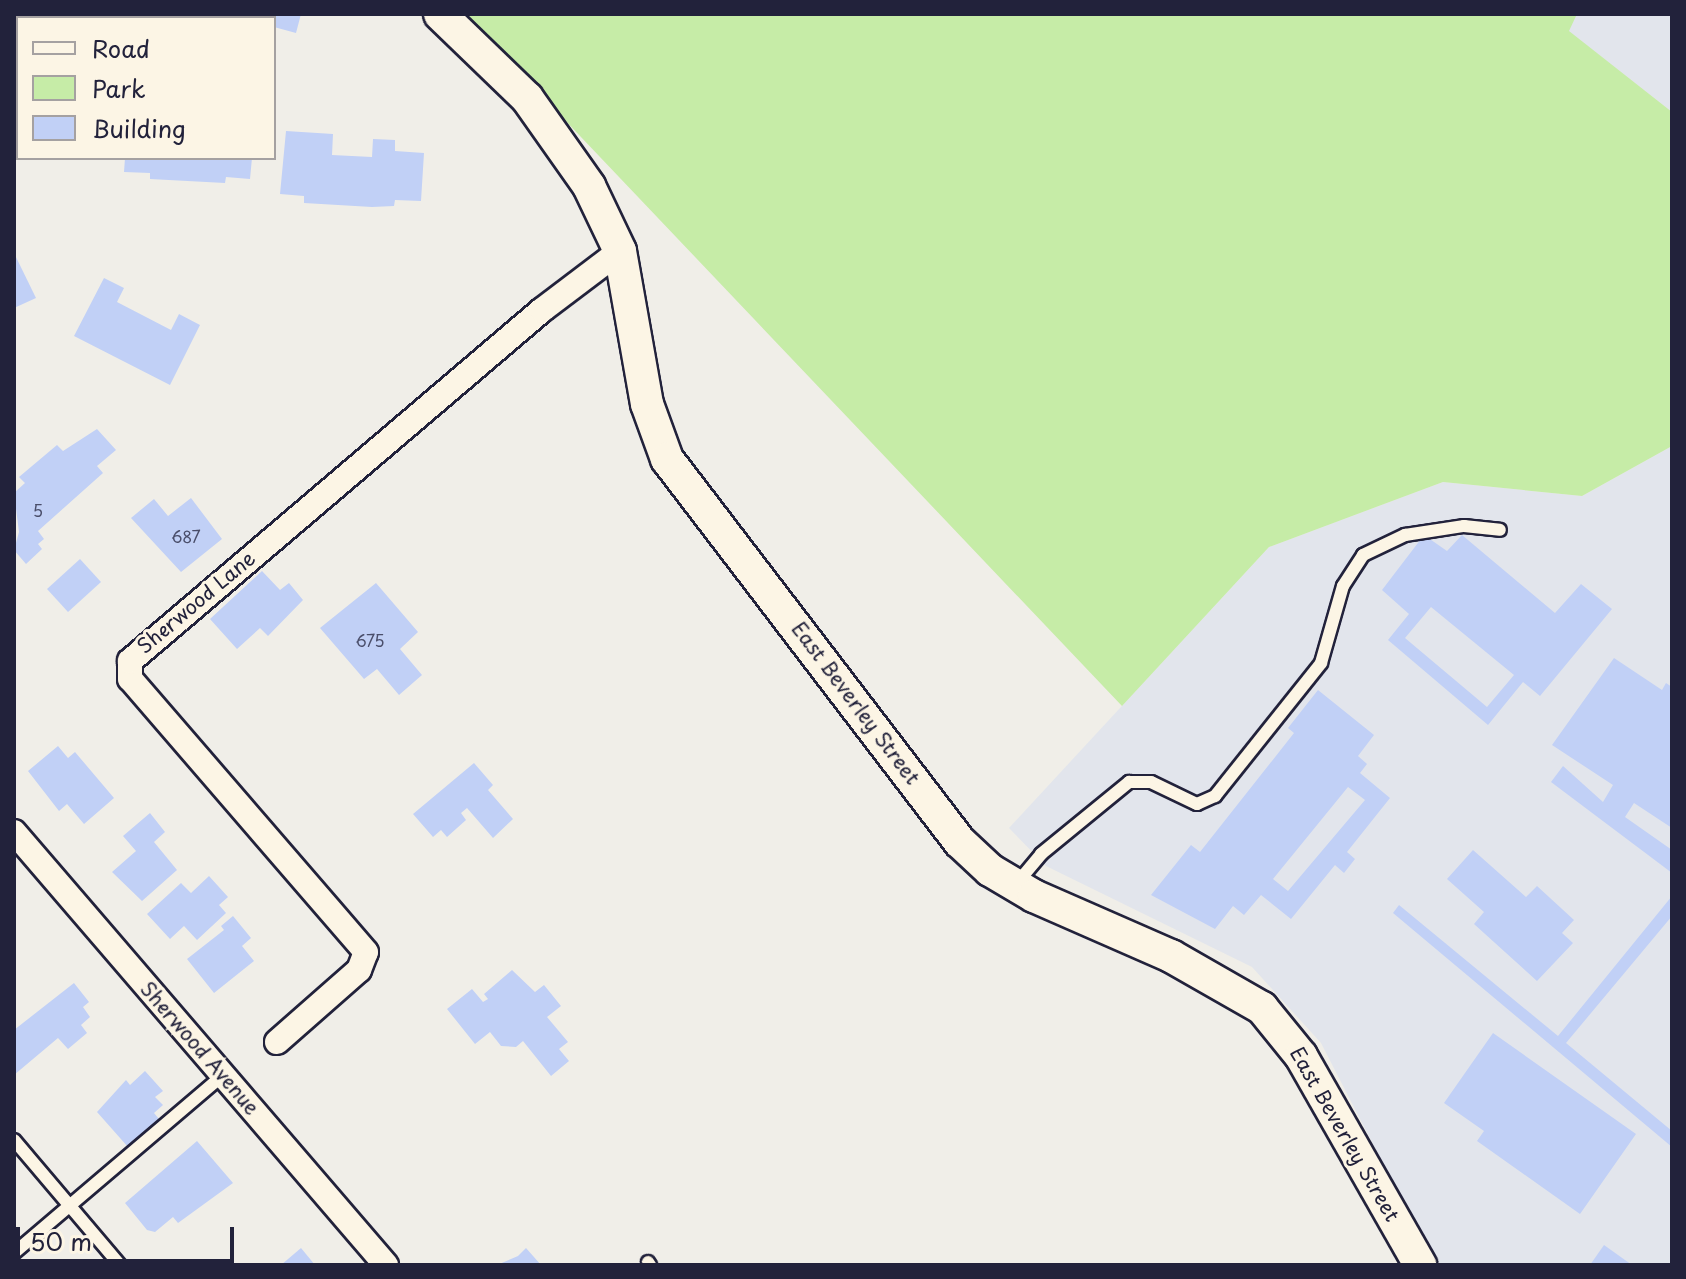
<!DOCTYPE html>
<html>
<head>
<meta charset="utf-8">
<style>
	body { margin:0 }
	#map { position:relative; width:1686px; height:1279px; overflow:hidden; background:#f0eee8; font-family:"Playpen Sans",sans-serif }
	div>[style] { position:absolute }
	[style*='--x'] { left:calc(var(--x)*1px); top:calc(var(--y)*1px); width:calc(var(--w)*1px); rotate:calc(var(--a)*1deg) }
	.built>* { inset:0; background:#e2e5ec }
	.green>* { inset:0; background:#c6eca7 }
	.building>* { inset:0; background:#c1d0f6 }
	.roads { filter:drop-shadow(2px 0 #22223b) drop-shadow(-2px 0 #22223b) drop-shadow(0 2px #22223b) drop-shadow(0 -2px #22223b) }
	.service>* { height:12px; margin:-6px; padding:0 6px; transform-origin:6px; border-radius:6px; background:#fcf5e5 }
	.minor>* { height:24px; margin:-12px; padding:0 12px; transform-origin:12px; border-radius:12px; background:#fcf5e5 }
	.tertiary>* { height:32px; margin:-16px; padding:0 16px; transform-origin:16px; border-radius:16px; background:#fcf5e5 }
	span { translate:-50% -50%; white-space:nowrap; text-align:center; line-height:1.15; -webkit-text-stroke:6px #fcf5e5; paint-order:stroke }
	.number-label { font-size:16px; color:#4a4e6a }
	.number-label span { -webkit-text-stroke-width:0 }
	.street-label { font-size:20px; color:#22223b }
	.frame { position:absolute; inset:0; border:16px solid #22223b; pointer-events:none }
	.legend { position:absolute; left:16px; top:16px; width:260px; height:144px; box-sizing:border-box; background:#fcf5e5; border:2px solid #a5a1a1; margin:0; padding:10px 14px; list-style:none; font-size:24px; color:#22223b }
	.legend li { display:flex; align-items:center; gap:16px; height:40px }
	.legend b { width:40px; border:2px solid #a5a1a1 }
	.scale { position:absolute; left:16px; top:1227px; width:218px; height:36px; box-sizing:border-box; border:4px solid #22223b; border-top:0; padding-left:10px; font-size:24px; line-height:28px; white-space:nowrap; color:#22223b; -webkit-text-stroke:6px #fcf5e5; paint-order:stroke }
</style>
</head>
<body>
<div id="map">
	<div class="built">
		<i style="clip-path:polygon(1577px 14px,1672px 14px,1672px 112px,1568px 31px)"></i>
		<i style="clip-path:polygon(1672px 446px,1672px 1265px,1435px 1265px,1321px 1043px,1252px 967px,1046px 866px,1009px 828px,1269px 547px,1443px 482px,1582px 496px)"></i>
	</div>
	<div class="green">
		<i style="clip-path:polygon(464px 14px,1577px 14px,1569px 31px,1672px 112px,1672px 446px,1582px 496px,1443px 482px,1269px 547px,1122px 706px)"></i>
	</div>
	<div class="building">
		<i style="clip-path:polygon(68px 14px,140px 14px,140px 18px)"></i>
		<i style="clip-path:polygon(226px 14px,301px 14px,296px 33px,274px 27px,274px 18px,224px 18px)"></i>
		<i style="clip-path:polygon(286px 131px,333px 134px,332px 155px,372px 157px,373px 139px,395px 140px,395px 151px,424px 153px,421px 201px,395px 200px,394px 206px,372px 207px,304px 203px,304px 196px,280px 194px)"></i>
		<i style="clip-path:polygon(125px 158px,252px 158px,250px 179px,226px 177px,225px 183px,150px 179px,150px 173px,124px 172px)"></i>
		<i style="clip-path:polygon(14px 253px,36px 298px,14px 308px)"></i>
		<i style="clip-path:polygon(104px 278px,124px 288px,117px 302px,171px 330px,179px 314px,200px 325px,170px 385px,74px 336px)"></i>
		<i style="clip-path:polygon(97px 429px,116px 450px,97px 466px,103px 473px,38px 531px,44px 539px,38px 544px,42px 549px,26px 564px,14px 550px,19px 532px,14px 493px,25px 483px,19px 477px,57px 445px,63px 451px)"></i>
		<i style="clip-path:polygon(191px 498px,222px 539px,181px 572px,131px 518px,154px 499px,168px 516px)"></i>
		<i style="clip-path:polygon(evenodd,1424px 535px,1447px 551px,1462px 535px,1555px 613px,1581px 584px,1612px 609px,1540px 696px,1523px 682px,1488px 725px,1388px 640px,1409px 614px,1382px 590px,1424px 535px,1431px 607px,1514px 675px,1487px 707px,1405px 638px,1431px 607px)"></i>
		<i style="clip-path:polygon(80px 559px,101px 582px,68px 612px,47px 589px)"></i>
		<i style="clip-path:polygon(262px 571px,280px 590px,289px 583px,303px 600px,268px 636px,260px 628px,237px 649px,210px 619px)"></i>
		<i style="clip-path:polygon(376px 583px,418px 632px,400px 649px,422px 675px,399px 695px,377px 669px,364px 679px,320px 628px)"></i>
		<i style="clip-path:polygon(1614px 658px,1662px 690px,1666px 683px,1672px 687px,1672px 828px,1634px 803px,1625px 817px,1672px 850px,1672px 873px,1551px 782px,1563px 766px,1603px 802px,1613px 785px,1552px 745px)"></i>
		<i style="clip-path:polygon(evenodd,1318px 690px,1374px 735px,1358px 756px,1367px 764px,1360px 773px,1390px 798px,1347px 852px,1355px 859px,1344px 873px,1335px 865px,1291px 919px,1261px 895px,1244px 915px,1233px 906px,1215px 929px,1151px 895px,1191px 845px,1200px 852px,1294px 733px,1288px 728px,1318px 690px,1348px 787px,1365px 800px,1288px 891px,1273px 879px,1348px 787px)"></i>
		<i style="clip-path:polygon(58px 746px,68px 758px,75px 752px,114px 798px,84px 824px,67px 804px,59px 811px,28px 771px)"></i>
		<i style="clip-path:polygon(474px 763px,493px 785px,488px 790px,513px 819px,493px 838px,467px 808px,461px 813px,466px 820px,447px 837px,441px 830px,433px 837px,413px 814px)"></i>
		<i style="clip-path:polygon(150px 813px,165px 832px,154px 842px,177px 870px,142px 901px,112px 872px,136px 851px,123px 836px)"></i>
		<i style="clip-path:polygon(1473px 850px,1526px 897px,1537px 886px,1574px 920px,1562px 933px,1573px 943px,1537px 981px,1474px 924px,1484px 912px,1447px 879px)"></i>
		<i style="clip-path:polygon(209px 876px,228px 897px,219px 905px,226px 913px,197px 940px,184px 926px,170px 939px,147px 914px,181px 883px,191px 893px)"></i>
		<i style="clip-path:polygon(1672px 896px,1672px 916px,1566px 1043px,1672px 1131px,1672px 1147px,1393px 913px,1399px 905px,1558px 1036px)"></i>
		<i style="clip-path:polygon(233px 916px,251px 938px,242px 946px,254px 961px,214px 993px,187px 959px,224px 930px,221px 926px)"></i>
		<i style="clip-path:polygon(512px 970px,535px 992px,544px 985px,561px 1006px,547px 1017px,568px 1042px,559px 1049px,569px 1061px,551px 1076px,523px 1041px,516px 1047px,501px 1046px,490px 1032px,475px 1044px,447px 1009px,472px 989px,483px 1002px,488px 999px,484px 994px)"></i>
		<i style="clip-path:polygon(74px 983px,89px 1002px,83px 1007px,90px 1017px,81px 1025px,87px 1033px,68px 1049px,58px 1038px,14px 1075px,14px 1030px)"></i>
		<i style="clip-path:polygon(1493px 1033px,1636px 1134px,1580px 1214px,1477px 1141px,1484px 1131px,1444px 1103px)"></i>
		<i style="clip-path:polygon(145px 1071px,163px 1091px,155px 1097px,163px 1105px,154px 1113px,159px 1119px,128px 1147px,97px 1112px,126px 1080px,130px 1085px)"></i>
		<i style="clip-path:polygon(197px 1141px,233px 1183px,178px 1223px,173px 1217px,155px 1232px,147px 1230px,125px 1203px)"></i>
		<i style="clip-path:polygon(1604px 1245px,1632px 1265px,1590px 1265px)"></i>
		<i style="clip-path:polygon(301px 1248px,315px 1265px,281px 1265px)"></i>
		<i style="clip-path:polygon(526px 1248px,541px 1265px,497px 1265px,518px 1256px)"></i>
	</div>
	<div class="roads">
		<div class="service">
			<i style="--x:1017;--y:883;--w:38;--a:-50"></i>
			<i style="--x:1041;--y:854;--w:114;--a:-39.3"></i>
			<i style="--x:1129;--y:782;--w:22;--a:0"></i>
			<i style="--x:1151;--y:782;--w:51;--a:25.6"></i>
			<i style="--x:1197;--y:804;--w:20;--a:-24"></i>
			<i style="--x:1215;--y:796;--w:170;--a:-51.4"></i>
			<i style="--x:1321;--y:663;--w:80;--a:-74.1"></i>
			<i style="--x:1343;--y:586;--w:37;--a:-57"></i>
			<i style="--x:1363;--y:555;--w:47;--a:-25.5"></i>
			<i style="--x:1405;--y:535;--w:60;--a:-8.7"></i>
			<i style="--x:1464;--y:526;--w:36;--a:6"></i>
			<i style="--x:14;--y:1140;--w:164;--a:49.7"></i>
			<i style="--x:14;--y:1253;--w:275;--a:-40.4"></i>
			<i style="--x:648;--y:1262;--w:4;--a:56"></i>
		</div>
		<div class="minor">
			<i style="--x:14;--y:832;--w:571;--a:49.33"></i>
			<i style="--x:277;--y:1042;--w:109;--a:-41.3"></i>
			<i style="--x:359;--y:970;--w:19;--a:-69"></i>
			<i style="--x:366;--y:952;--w:361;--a:-130.8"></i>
			<i style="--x:130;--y:679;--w:18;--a:-90"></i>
			<i style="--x:130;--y:661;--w:541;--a:-40.43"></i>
			<i style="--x:542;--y:310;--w:98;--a:-37.1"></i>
		</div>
		<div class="tertiary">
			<i style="--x:440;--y:14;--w:121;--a:44"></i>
			<i style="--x:527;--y:98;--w:108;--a:54.8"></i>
			<i style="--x:589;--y:186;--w:72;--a:64.5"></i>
			<i style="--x:620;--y:251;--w:155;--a:80"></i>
			<i style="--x:647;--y:404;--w:59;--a:70"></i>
			<i style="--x:667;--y:459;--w:482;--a:52.6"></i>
			<i style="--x:960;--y:842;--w:41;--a:43"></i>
			<i style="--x:990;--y:870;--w:51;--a:30.6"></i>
			<i style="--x:1034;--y:896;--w:150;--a:23.7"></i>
			<i style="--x:1171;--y:956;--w:105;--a:29.7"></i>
			<i style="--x:1262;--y:1008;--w:62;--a:50.9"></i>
			<i style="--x:1301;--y:1056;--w:241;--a:60.3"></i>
		</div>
	</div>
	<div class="number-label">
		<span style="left:38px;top:510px">5</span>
		<span style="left:186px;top:536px">687</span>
		<span style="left:370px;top:640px">675</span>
	</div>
	<div class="street-label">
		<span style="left:196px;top:602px;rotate:-40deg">Sherwood Lane</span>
		<span style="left:856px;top:703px;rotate:53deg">East Beverley Street</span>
		<span style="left:200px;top:1048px;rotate:49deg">Sherwood Avenue</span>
		<span style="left:1345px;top:1134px;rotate:60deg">East Beverley Street</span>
	</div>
	<div class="frame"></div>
	<ul class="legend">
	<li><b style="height:10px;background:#fcf5e5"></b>Road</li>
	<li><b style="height:22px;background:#c6eca7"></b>Park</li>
	<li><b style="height:22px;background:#c1d0f6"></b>Building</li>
	</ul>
	<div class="scale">50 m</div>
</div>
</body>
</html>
